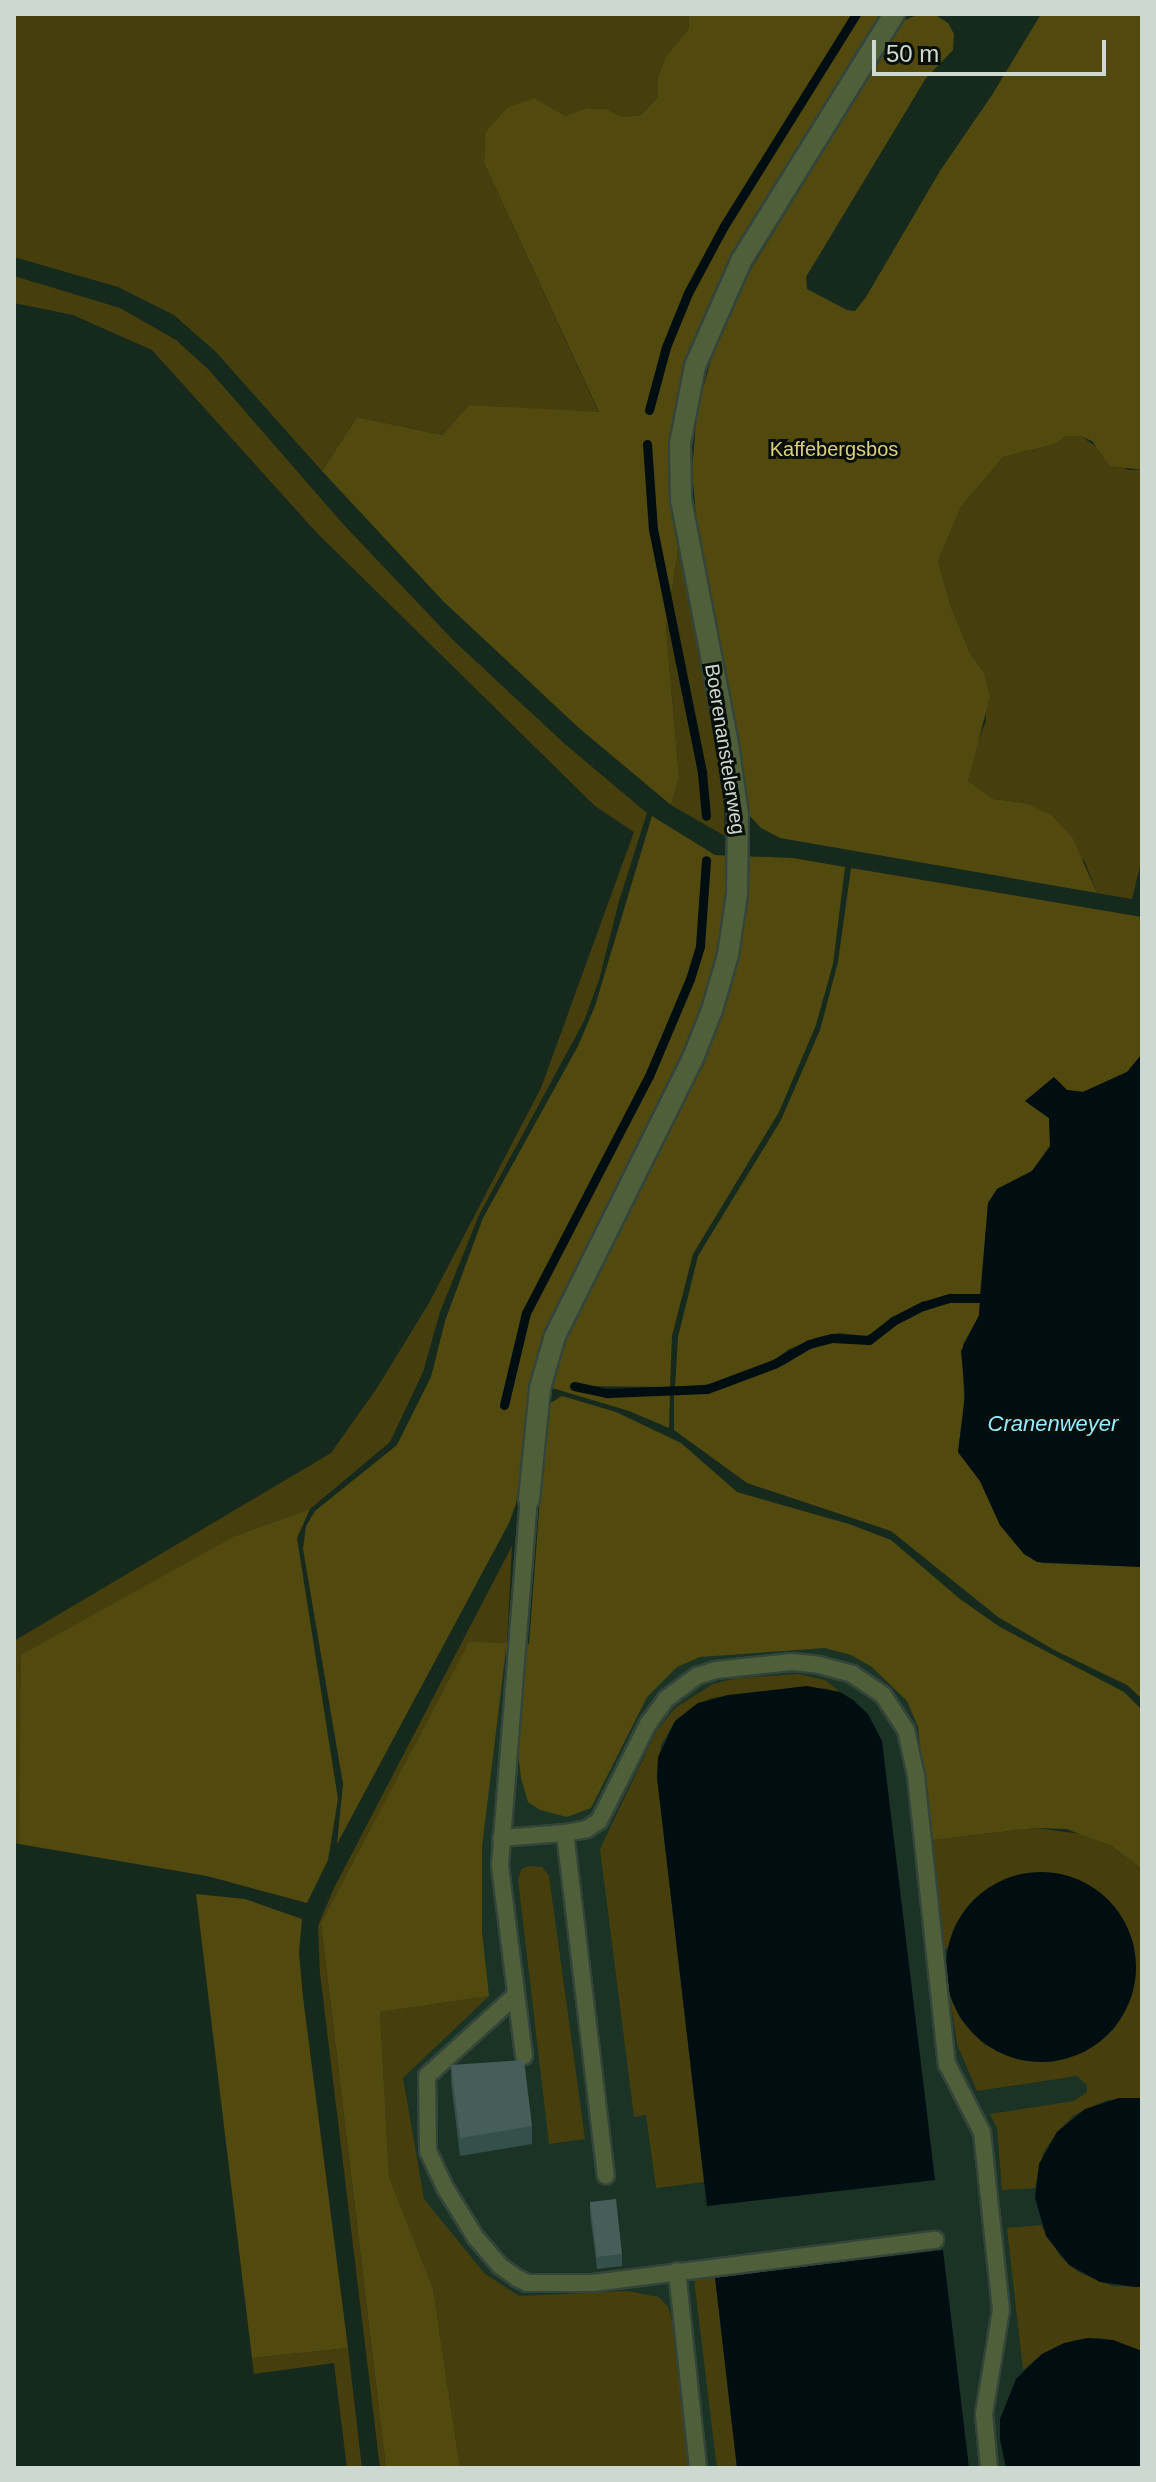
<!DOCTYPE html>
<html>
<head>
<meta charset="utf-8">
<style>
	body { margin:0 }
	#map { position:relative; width:1156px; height:2482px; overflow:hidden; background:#16291d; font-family:Helvetica,sans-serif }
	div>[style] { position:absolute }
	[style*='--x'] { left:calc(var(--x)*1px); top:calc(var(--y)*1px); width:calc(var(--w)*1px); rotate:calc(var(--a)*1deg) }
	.built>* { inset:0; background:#1b3324 }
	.green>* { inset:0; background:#463f0d }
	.forest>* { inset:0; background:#52490f }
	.water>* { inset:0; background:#000d11 }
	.round { border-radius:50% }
	.stream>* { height:9px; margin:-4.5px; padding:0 4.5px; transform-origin:4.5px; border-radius:4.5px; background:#000d11 }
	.roads { filter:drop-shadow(2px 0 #33453a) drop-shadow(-2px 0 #33453a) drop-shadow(0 2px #33453a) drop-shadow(0 -2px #33453a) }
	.lane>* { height:16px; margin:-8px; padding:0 8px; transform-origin:8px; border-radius:8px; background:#4f5f3a }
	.street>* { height:20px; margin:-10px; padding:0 10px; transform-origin:10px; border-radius:10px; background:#4f5f3a }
	.wall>* { inset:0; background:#354f4b }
	.building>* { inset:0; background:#465e59 }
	span { translate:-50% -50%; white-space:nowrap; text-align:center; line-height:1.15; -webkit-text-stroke:6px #080f0a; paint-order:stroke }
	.park-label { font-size:20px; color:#ddcf7c }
	.street-label { font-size:20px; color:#cdd8d0 }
	.water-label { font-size:22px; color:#97eafc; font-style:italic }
	.frame { position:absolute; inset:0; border:16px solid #cdd8d0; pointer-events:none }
	.scale { position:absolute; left:872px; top:40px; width:234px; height:36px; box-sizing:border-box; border:4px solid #cdd8d0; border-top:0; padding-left:10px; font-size:24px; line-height:28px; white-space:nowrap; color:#cdd8d0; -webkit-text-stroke:6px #080f0a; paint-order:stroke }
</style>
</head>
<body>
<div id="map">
	<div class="built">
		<i style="clip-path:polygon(913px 1604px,941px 1837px,1142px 1869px,1142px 2468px,386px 2468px,321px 1923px,507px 1644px,537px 1644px)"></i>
	</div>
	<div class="green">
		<i style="clip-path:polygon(14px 14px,688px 14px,689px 28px,665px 58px,658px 77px,658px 97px,641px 115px,623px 117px,606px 109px,586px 108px,565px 116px,485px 133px,484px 163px,599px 413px,469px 405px,444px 435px,357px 417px,322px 471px,216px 352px,174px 315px,118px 287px,14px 257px)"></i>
		<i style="clip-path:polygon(14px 276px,120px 308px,176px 340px,209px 370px,343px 524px,454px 641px,566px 745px,647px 813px,619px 901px,599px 980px,584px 1021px,479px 1215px,440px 1312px,423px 1372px,390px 1442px,310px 1509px,235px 1536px,21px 1802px,19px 1844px,14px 1843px,14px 1641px,331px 1453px,377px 1388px,429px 1303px,541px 1088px,634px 832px,595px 806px,317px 533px,152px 350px,73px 315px,14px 303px)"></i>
		<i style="clip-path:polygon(1066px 436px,1081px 436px,1128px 470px,1142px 470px,1142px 858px,1132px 899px,1097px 893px,1085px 862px,1025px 803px,994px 799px,968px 781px,973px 753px,986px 721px,983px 671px,970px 653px,951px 607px,938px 561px,961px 507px,1003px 457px,1055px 444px)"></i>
		<i style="clip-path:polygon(679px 543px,723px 788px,725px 836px,671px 805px,679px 777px,666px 628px)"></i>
		<i style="clip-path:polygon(512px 1546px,507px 1644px,469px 1643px,321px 1923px,386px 2468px,380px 2468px,320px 1973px,318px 1926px,333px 1890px)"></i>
		<i style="clip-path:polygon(798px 1674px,825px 1680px,840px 1692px,822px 1688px,711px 1698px,675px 1721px,661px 1745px,657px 1777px,704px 2182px,656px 2188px,646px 2115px,634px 2117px,600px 1849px,656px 1732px,675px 1708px,713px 1684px,738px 1678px)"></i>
		<i style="clip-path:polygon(1036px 1828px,1089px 1835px,1110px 1845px,1142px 1869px,1142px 2098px,1107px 2100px,1074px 2115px,1057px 2132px,1043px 2153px,1035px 2188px,1002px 2190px,997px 2128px,990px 2114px,1074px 2101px,1087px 2092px,1087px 2085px,1077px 2076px,977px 2091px,957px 2044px,950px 1997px,960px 2018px,984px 2044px,1017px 2059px,1052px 2062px,1086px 2051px,1114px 2029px,1131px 1998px,1136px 1974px,1132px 1939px,1115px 1908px,1087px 1885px,1054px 1873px,1019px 1875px,977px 1897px,955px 1925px,948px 1948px,943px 1949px,931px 1840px)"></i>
		<i style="clip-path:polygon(529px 1866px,542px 1867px,549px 1876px,585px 2139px,549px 2144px,518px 1879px,522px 1869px)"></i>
		<i style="clip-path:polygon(489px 1996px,403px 2078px,424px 2199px,485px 2274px,519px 2296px,627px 2291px,659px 2297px,668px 2307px,674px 2327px,688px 2468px,460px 2468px,433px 2289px,389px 2177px,380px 2012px)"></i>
		<i style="clip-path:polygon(1041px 2225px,1060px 2256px,1078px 2272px,1112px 2286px,1142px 2287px,1142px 2351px,1101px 2338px,1076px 2340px,1042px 2354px,1023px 2370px,1007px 2228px)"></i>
		<i style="clip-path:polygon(715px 2277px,737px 2468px,717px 2468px,694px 2279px)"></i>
		<i style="clip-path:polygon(348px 2348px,362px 2468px,347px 2468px,334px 2363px,254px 2374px,252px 2358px)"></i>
	</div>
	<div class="forest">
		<i style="clip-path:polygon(688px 14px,881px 14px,724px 272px,693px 341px,677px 394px,670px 466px,679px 543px,666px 628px,679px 777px,671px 805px,579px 728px,444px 602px,322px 471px,357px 417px,443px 435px,469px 405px,599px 412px,484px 163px,485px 133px,507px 108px,534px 98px,565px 116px,586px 108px,606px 109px,623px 117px,641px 115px,658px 97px,658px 77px,665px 58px,689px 28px)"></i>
		<i style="clip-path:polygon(919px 14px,937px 16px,948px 23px,954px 34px,953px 50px,926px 78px,806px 277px,807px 289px,847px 310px,855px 311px,866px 297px,940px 171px,992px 95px,1041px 14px,1142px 14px,1142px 470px,1110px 466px,1092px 441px,1080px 436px,1066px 436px,1055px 444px,1003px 457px,961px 507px,938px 561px,951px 607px,970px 653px,983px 671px,990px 696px,968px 781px,994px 799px,1025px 803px,1051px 815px,1072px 837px,1097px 893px,780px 838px,761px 828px,749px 815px,696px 515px,692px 471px,697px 410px,714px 349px,747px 276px,903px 21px)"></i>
		<i style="clip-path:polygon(652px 816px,715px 855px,793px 858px,845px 867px,833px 964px,816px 1025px,779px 1112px,693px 1254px,672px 1336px,670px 1387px,569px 1386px,584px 1393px,614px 1397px,670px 1395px,669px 1428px,629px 1411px,532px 1382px,516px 1504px,509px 1523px,337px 1844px,343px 1784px,303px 1549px,306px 1526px,315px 1511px,397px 1445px,431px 1377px,445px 1321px,483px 1218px,578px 1046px,595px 1006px)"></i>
		<i style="clip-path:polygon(851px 868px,1142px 917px,1142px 1054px,1127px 1072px,1083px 1092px,1067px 1090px,1054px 1078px,1029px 1104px,1049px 1118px,1051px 1144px,1032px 1171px,997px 1189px,988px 1204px,980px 1294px,933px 1300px,866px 1336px,839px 1333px,819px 1337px,789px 1349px,769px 1364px,712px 1384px,675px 1388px,678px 1337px,698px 1256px,781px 1120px,820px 1030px,838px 962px)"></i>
		<i style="clip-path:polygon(980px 1299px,979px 1316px,963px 1344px,964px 1409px,958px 1452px,980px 1481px,1000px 1525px,1024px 1554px,1042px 1563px,1142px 1567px,1142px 1699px,1127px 1685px,1054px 1650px,998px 1617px,891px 1531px,747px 1483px,674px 1430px,674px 1395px,719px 1390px,784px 1365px,814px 1346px,833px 1342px,875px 1342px,900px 1321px,934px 1305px)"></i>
		<i style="clip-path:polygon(562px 1396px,616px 1412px,681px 1443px,737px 1492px,849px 1524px,891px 1540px,960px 1599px,1000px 1627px,1124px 1692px,1142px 1710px,1142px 1869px,1110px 1845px,1066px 1829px,1036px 1828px,931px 1840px,918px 1727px,907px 1701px,872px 1667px,851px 1655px,825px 1648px,700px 1657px,677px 1667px,647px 1697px,591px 1808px,567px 1817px,540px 1810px,528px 1802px,521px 1778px,506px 1649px,482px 1847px,482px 1931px,489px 1996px,380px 2012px,389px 2177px,433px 2289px,460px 2468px,386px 2468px,321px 1923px,469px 1642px,529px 1644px,547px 1405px)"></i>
		<i style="clip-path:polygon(310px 1509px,297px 1538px,338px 1799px,328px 1860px,307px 1903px,207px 1876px,19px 1844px,21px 1655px,235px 1536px)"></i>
		<i style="clip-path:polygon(196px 1894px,245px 1899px,302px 1919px,299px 1953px,303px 1997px,348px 2348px,252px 2358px)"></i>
	</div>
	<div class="water">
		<i style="clip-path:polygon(1142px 1054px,1142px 1567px,1037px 1562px,1024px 1554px,1000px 1525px,980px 1481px,958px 1452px,965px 1395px,961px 1351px,979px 1315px,988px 1203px,997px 1189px,1032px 1171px,1050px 1147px,1049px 1118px,1025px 1101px,1054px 1077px,1067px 1090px,1083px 1092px,1127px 1072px)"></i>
		<i style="clip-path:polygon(807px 1686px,840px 1692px,853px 1700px,868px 1714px,882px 1741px,935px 2180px,707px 2206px,657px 1777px,658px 1757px,675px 1721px,698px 1703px,728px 1695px)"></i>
		<i class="round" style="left:946px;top:1872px;width:190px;height:190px"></i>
		<i style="clip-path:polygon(1119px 2098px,1142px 2098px,1142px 2287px,1136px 2287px,1100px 2282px,1069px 2265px,1046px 2236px,1035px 2198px,1039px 2164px,1057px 2132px,1085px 2109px)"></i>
		<i style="clip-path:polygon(943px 2250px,969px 2468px,737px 2468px,715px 2277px)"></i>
		<i style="clip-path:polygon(1088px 2338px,1113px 2340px,1142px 2351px,1142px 2468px,1006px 2468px,1000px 2440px,1000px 2419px,1016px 2379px,1042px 2354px,1064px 2343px)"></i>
	</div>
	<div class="stream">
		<i style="--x:649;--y:410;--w:65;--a:-74.9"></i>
		<i style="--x:666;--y:347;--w:58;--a:-67.8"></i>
		<i style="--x:688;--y:293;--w:76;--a:-61.8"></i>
		<i style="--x:724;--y:226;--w:250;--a:-58.1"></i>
		<i style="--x:647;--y:444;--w:85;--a:86"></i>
		<i style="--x:653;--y:529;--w:249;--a:78.6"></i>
		<i style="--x:702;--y:773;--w:43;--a:84.7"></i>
		<i style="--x:574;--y:1386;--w:35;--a:12"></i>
		<i style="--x:608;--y:1393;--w:99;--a:-2.3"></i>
		<i style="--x:707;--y:1389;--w:72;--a:-20.5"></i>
		<i style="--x:774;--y:1364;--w:40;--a:-29.7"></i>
		<i style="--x:809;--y:1344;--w:24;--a:-15"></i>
		<i style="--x:832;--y:1338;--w:37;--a:3"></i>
		<i style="--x:869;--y:1340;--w:31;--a:-38"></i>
		<i style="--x:893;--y:1321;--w:34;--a:-27"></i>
		<i style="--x:923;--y:1306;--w:28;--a:-17"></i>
		<i style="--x:950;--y:1298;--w:30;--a:0"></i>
		<i style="--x:504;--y:1405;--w:95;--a:-76.6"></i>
		<i style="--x:526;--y:1313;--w:267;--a:-62.6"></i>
		<i style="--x:649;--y:1076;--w:105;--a:-67.1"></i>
		<i style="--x:690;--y:979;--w:34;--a:-73"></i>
		<i style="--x:700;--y:946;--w:86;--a:-86"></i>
	</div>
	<div class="roads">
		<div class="lane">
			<i style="--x:565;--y:1833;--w:345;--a:83.2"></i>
			<i style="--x:501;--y:1838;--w:64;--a:-4.5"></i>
			<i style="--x:565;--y:1833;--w:22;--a:-10"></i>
			<i style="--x:587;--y:1829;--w:14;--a:-34"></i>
			<i style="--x:599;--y:1821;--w:109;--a:-63.2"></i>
			<i style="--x:648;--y:1724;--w:31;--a:-54"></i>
			<i style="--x:666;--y:1699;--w:39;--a:-37"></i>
			<i style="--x:697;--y:1676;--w:20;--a:-18"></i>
			<i style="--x:716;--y:1670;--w:76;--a:-6"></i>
			<i style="--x:792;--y:1662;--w:27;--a:6"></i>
			<i style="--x:819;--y:1665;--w:34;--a:15"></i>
			<i style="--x:852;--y:1674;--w:37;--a:34"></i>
			<i style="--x:883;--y:1695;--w:42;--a:56.7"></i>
			<i style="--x:906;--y:1730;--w:47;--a:77.7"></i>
			<i style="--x:916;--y:1776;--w:290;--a:83.9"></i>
			<i style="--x:947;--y:2064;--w:76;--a:62.8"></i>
			<i style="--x:982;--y:2132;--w:179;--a:83.9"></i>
			<i style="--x:1001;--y:2310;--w:105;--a:99.3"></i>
			<i style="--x:984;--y:2414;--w:54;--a:84.7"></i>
			<i style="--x:516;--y:1995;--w:120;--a:137.7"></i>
			<i style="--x:427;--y:2076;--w:75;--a:89.2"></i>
			<i style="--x:428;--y:2151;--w:38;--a:65"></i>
			<i style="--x:444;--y:2186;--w:61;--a:58.4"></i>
			<i style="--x:476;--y:2238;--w:37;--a:49"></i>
			<i style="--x:500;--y:2266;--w:21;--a:35"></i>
			<i style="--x:517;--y:2278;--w:11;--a:27"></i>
			<i style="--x:527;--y:2283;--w:66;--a:0"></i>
			<i style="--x:593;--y:2283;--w:345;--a:-7.2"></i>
			<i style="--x:524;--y:2056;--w:193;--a:-97.2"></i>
			<i style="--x:500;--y:1865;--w:367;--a:-85.5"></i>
			<i style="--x:677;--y:2271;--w:198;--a:83.9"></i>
		</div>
		<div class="street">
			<i style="--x:529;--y:1499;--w:112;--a:-84.3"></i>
			<i style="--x:540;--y:1388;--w:54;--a:-73.9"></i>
			<i style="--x:555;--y:1336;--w:310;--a:-63.6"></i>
			<i style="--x:693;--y:1058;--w:52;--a:-68.4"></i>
			<i style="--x:712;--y:1010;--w:57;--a:-73.8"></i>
			<i style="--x:728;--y:955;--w:62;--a:-81.6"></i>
			<i style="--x:737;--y:894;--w:79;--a:-89.3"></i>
			<i style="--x:738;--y:815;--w:72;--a:-98"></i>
			<i style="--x:728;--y:744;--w:248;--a:-100.9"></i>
			<i style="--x:681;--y:501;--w:57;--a:-91"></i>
			<i style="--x:680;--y:444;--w:79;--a:-79.1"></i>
			<i style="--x:695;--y:366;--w:115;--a:-66.3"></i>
			<i style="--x:741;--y:261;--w:291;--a:-58.2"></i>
		</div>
	</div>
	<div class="wall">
		<i style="clip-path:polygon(451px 2065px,532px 2126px,532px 2144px,460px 2156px,451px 2082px)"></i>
		<i style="clip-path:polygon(590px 2202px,622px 2254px,622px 2266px,597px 2269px,590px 2214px)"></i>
	</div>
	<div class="building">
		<i style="clip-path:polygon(524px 2060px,532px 2126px,460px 2138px,451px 2065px)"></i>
		<i style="clip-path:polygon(616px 2199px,622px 2254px,597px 2257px,590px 2202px)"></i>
	</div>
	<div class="park-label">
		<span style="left:834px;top:449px">Kaffebergsbos</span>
	</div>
	<div class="street-label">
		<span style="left:725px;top:749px;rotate:81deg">Boerenanstelerweg</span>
	</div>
	<div class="water-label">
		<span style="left:1053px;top:1424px">Cranenweyer</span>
	</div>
	<div class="frame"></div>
	<div class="scale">50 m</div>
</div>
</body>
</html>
